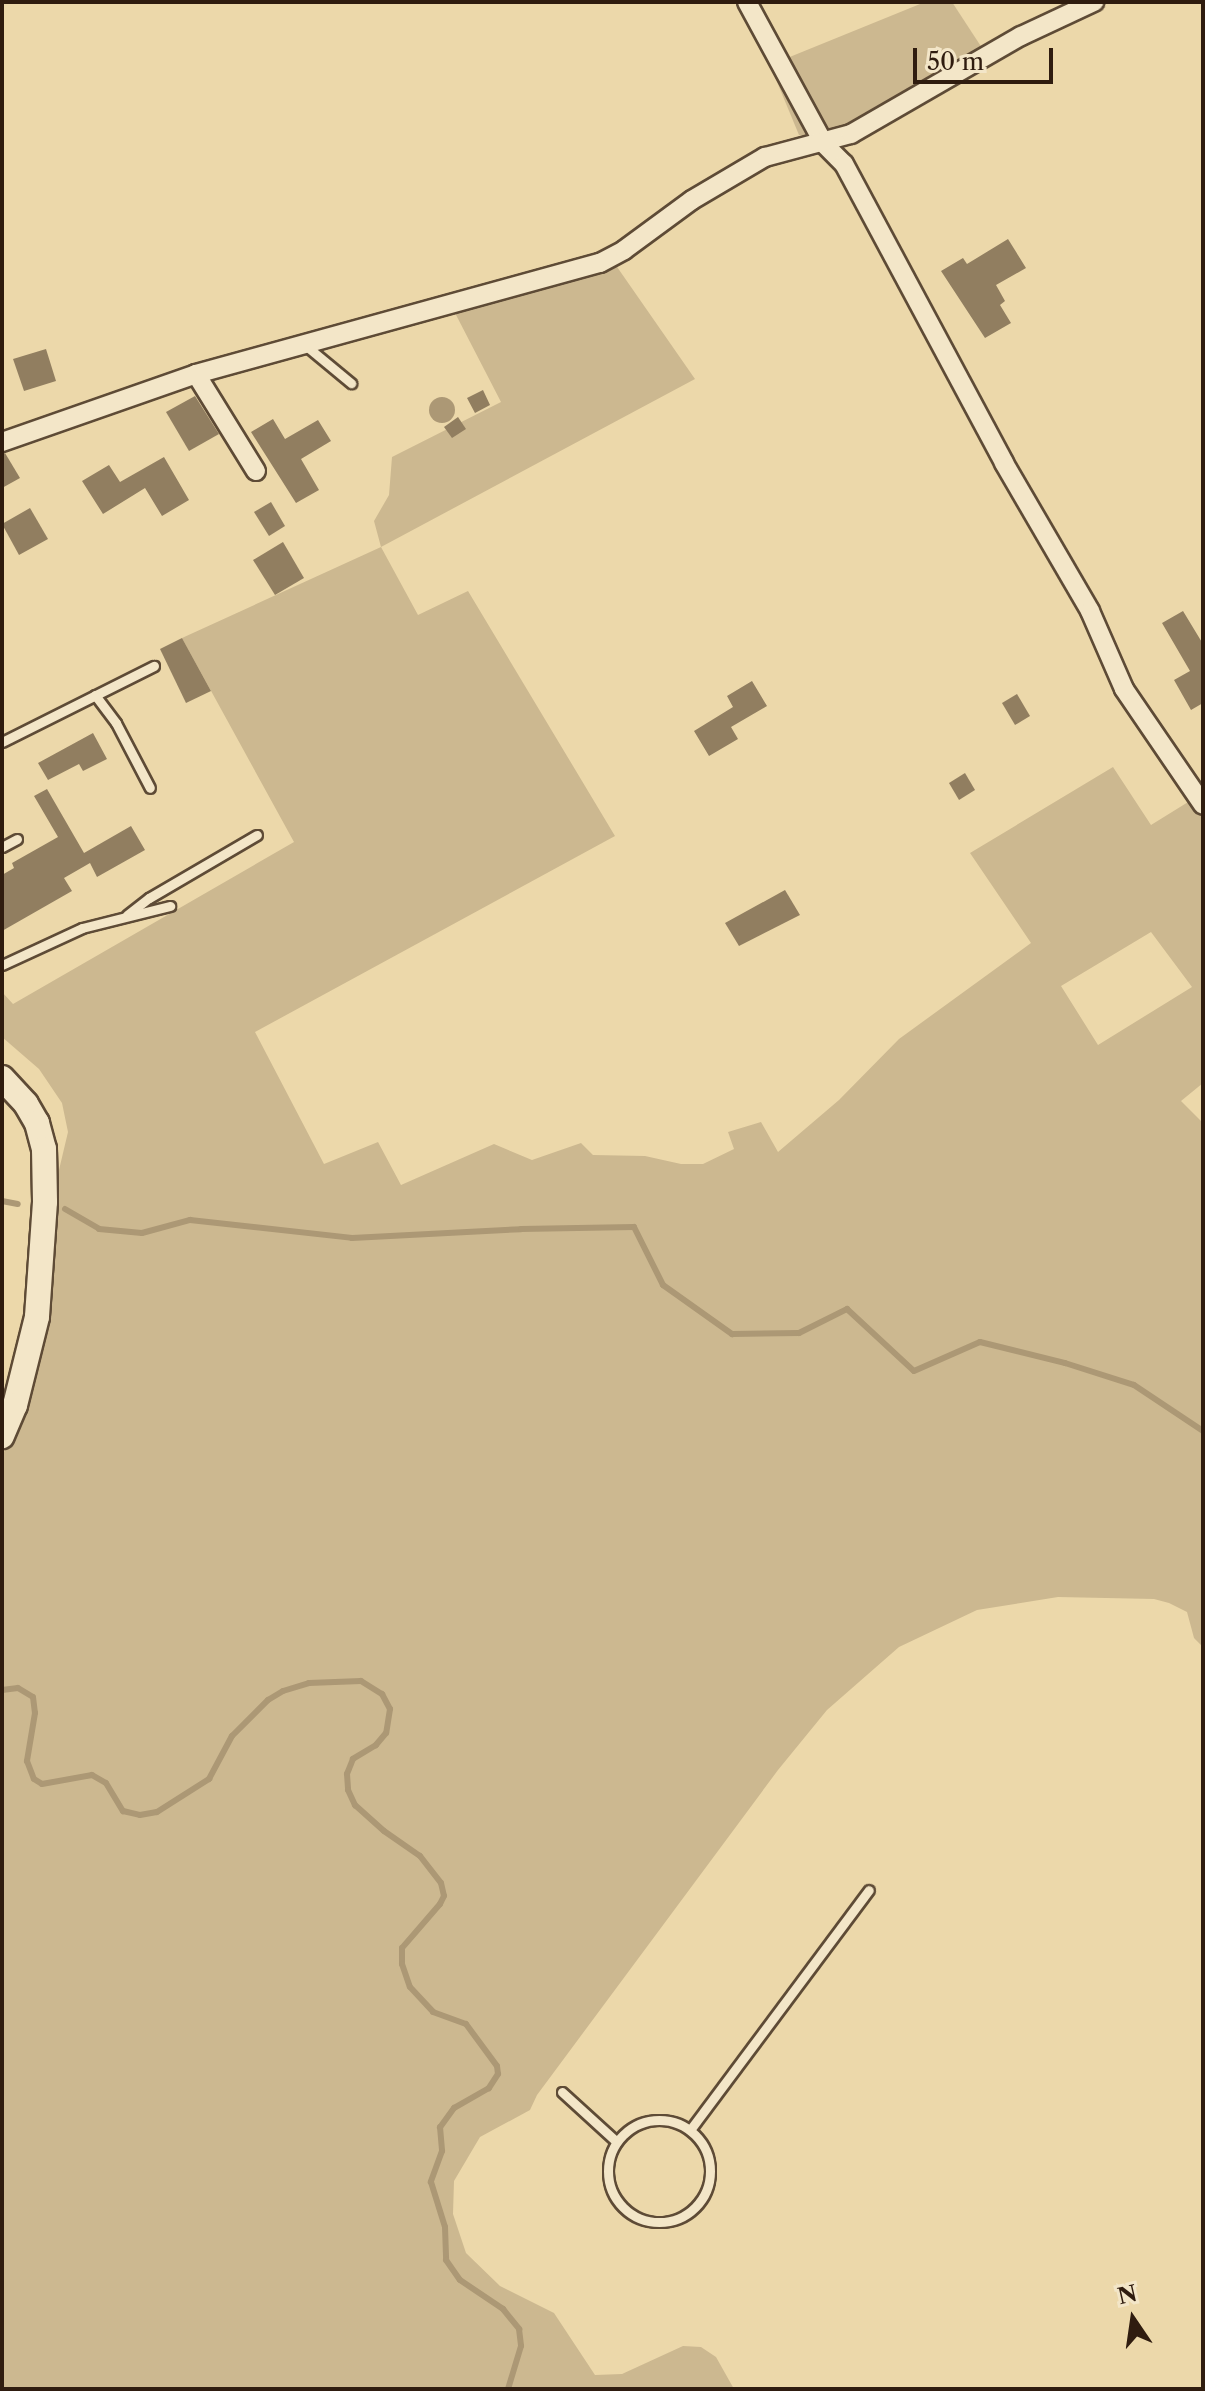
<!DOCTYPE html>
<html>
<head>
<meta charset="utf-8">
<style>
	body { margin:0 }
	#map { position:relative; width:1205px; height:2391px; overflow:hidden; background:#ecd8aa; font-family:"Libre Caslon Text",serif }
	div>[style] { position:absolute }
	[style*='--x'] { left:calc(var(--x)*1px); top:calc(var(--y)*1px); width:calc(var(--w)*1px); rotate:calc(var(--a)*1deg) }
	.green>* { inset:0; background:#ccb890 }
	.water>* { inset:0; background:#ac9875 }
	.round { border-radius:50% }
	.stream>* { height:6px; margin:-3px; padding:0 3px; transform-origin:3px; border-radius:3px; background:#ac9875 }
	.building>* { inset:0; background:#917e60 }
	.roads { filter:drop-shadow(2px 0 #5e4b36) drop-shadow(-2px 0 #5e4b36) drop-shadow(0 2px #5e4b36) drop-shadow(0 -2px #5e4b36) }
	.service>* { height:9px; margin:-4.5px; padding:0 4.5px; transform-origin:4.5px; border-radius:4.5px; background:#f3e6c8 }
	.service>.ring { margin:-4.5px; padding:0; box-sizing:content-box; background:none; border:9px solid #f3e6c8; border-radius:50% }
	.minor>* { height:18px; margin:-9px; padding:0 9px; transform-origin:9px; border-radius:9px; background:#f3e6c8 }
	.secondary>* { height:24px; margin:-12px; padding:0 12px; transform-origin:12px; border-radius:12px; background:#f3e6c8 }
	span { translate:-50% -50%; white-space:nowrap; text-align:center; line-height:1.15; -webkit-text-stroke:6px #f3e6c8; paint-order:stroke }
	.frame { position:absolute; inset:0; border:4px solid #2f1c0f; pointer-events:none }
	.north { position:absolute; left:1093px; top:2279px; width:80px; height:80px; -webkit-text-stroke:6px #f3e6c8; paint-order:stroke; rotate:347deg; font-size:22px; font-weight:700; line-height:32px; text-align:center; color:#2f1c0f }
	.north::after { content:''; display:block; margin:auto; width:28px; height:36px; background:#2f1c0f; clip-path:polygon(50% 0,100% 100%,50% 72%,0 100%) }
	.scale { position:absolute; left:913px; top:48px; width:140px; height:36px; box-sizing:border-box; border:4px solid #2f1c0f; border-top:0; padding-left:10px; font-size:24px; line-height:28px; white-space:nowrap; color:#2f1c0f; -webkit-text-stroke:6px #f3e6c8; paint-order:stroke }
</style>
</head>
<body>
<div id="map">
	<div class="green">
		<i style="clip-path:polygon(925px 2px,952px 2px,984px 51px,910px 96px,849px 125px,812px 136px,799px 135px,770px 65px)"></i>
		<i style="clip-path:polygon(evenodd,615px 264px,695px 379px,381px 547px,418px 615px,468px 591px,615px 836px,255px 1032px,324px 1164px,378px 1142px,401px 1185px,494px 1144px,532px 1160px,581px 1143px,593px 1155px,645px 1156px,681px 1164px,703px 1164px,734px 1149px,728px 1132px,761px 1122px,778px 1152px,839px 1100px,899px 1039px,1031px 943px,970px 853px,1113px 767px,1151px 825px,1193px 799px,1203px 814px,1203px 1083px,1181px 1101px,1203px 1123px,1203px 1647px,1194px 1638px,1187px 1612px,1169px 1603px,1154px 1599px,1058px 1597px,977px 1610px,899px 1647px,827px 1710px,778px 1770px,537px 2095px,530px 2110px,480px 2137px,454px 2181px,453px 2214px,466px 2253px,500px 2286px,554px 2313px,595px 2375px,622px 2374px,683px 2346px,701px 2347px,716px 2357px,734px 2389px,2px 2389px,2px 1456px,11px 1438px,54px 1191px,68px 1132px,62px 1103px,39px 1069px,2px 1037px,2px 992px,13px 1004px,294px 842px,182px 638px,381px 547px,374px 521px,389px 495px,392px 457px,501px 402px,454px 311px,584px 278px,615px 264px,1151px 932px,1192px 987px,1098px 1045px,1061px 986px,1151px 932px)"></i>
	</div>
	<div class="water">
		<i class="round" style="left:429px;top:397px;width:26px;height:26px"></i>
	</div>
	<div class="stream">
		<i style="--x:2;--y:1201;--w:16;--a:11"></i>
		<i style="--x:65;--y:1209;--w:39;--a:30"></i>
		<i style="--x:99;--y:1229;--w:43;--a:5.3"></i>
		<i style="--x:142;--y:1233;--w:50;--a:-15.2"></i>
		<i style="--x:190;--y:1220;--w:163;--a:6.3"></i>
		<i style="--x:352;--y:1238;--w:169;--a:-3"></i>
		<i style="--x:521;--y:1229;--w:113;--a:-1"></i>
		<i style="--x:634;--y:1227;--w:65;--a:63.4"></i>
		<i style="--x:663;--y:1285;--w:85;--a:35.4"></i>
		<i style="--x:732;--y:1334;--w:67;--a:-0.9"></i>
		<i style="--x:799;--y:1333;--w:54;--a:-26.6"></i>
		<i style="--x:847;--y:1309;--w:91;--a:42.8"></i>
		<i style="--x:914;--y:1371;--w:72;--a:-23.7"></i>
		<i style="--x:980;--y:1342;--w:88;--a:13.9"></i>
		<i style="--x:1065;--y:1363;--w:72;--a:17.7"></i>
		<i style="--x:1134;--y:1385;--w:83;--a:33.7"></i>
		<i style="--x:2;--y:1690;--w:16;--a:-7"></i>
		<i style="--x:18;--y:1688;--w:17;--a:31"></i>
		<i style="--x:33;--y:1697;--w:16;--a:83"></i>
		<i style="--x:35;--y:1713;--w:49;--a:99.5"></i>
		<i style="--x:27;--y:1761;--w:19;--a:69"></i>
		<i style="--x:34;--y:1779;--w:9;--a:32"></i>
		<i style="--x:42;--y:1784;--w:51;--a:-10.2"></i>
		<i style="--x:92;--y:1775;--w:16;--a:30"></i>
		<i style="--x:106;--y:1783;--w:33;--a:59"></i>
		<i style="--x:123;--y:1811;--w:17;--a:13"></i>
		<i style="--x:140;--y:1815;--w:17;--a:-10"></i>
		<i style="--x:157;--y:1812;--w:62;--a:-32.4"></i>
		<i style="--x:209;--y:1779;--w:49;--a:-61.9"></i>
		<i style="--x:232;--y:1736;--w:51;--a:-45"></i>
		<i style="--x:268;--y:1700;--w:17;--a:-31"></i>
		<i style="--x:283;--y:1691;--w:27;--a:-17"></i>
		<i style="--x:309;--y:1683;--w:52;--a:-2.2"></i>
		<i style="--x:361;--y:1681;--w:25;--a:32"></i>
		<i style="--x:382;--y:1694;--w:17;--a:62"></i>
		<i style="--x:390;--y:1709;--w:24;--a:99"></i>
		<i style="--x:386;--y:1733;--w:16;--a:130"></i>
		<i style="--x:376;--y:1745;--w:27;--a:149"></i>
		<i style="--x:353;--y:1759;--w:16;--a:112"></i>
		<i style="--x:347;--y:1774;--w:16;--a:86"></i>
		<i style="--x:348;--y:1790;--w:17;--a:65"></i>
		<i style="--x:355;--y:1805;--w:39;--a:42"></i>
		<i style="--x:384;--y:1831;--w:44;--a:34.8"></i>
		<i style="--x:420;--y:1856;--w:34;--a:52"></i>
		<i style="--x:441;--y:1883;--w:13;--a:77"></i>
		<i style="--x:444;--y:1896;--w:9;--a:117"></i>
		<i style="--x:440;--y:1904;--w:58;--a:130.8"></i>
		<i style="--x:402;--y:1948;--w:16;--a:90"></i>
		<i style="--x:402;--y:1964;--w:24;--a:71"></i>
		<i style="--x:410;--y:1987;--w:34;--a:47"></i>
		<i style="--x:433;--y:2012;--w:35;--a:20"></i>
		<i style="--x:466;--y:2024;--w:52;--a:53.6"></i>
		<i style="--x:497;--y:2066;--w:8;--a:83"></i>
		<i style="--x:498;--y:2074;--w:17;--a:123"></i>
		<i style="--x:489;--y:2088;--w:40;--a:150.3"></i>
		<i style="--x:454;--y:2108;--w:24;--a:126"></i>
		<i style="--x:440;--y:2127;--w:24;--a:85"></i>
		<i style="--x:442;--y:2151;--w:33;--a:110"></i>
		<i style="--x:431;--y:2182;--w:47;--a:72.7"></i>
		<i style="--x:445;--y:2227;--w:33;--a:88"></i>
		<i style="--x:446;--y:2260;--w:24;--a:55"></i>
		<i style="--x:460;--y:2280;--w:52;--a:34"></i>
		<i style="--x:503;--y:2309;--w:26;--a:51"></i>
		<i style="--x:519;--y:2329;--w:17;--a:83"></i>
		<i style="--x:521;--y:2346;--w:45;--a:106.8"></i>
	</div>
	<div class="building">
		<i style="clip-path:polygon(1008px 239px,1026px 268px,996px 285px,1005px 301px,1000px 305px,1011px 323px,985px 338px,941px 271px,963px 258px,967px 264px)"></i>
		<i style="clip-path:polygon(46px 349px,56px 381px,24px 391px,13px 359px)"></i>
		<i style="clip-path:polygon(483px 390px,490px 405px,475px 413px,467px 398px)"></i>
		<i style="clip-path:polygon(195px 396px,219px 434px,189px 451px,166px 412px)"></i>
		<i style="clip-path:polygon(458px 417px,466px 429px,452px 438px,444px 427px)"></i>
		<i style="clip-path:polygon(273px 419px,285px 439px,318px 420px,331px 441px,301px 459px,319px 490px,296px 503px,251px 432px)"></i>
		<i style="clip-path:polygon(5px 453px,20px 478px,2px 488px,2px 454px)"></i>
		<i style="clip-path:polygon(164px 457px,189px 500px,162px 516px,145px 488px,103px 514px,82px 481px,109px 465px,120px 482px)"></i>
		<i style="clip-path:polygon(271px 502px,285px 526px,269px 536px,254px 512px)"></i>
		<i style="clip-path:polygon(30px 508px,48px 539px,19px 555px,2px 524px)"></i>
		<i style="clip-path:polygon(283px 542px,304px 578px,275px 595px,253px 560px)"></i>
		<i style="clip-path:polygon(1183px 611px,1203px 644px,1203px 703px,1191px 710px,1174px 680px,1190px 671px,1162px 623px)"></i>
		<i style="clip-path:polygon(182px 638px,211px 691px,186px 703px,160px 649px)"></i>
		<i style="clip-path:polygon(752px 681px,767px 706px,731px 727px,738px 739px,709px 756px,694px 731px,733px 707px,727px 696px)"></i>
		<i style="clip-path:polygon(1017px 694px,1030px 716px,1015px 725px,1002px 703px)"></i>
		<i style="clip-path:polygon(93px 733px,107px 759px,83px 771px,79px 764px,48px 780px,38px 763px)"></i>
		<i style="clip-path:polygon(965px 773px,975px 790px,959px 800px,949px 783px)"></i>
		<i style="clip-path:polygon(47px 789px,84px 853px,131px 826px,145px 850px,97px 877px,90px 863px,64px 878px,72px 891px,2px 931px,2px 875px,14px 868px,12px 863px,58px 837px,34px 796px)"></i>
		<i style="clip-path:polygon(785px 890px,800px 915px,739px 946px,725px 923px)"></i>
	</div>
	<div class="roads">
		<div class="service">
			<i style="--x:305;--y:345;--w:60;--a:39.6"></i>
			<i style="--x:95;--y:695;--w:35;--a:53"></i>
			<i style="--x:116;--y:723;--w:73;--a:62.4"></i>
			<i style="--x:2;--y:742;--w:170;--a:-26.6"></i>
			<i style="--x:2;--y:847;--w:17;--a:-28"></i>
			<i style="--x:127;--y:915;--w:28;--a:-38"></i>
			<i style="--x:149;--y:898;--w:125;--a:-30.3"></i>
			<i style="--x:2;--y:965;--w:88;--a:-24.8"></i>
			<i style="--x:82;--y:928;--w:91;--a:-14"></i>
			<i style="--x:562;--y:2092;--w:74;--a:42.3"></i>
			<i class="ring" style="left:608px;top:2120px;width:93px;height:93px"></i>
			<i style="--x:690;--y:2130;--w:299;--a:-53.3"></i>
		</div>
		<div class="minor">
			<i style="--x:747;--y:2;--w:162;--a:61.5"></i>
			<i style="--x:824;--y:144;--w:28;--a:45"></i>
			<i style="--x:844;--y:164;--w:339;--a:61.8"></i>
			<i style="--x:1004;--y:463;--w:171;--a:59.8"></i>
			<i style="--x:1090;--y:611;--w:85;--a:66.4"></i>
			<i style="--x:1124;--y:689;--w:140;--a:55.7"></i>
			<i style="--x:196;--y:374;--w:114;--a:58.3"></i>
			<i style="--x:2;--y:442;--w:206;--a:-19.3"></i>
			<i style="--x:196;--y:374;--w:419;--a:-15.4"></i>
			<i style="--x:600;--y:263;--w:27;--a:-28"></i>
			<i style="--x:624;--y:250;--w:84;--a:-36.3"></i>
			<i style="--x:692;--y:200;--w:85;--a:-30.5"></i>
			<i style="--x:765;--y:157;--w:89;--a:-15"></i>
			<i style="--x:851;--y:134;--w:196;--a:-30"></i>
			<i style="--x:1021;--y:36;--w:81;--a:-25"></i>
		</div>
		<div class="secondary">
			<i style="--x:2;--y:1078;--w:35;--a:47"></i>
			<i style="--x:26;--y:1104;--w:22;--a:60"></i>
			<i style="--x:37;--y:1123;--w:27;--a:75"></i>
			<i style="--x:44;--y:1149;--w:53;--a:88.9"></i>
			<i style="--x:45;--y:1202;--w:115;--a:94"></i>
			<i style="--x:37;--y:1317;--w:91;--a:104"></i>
			<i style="--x:15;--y:1405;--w:34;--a:113"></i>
		</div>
	</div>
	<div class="frame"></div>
	<div class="north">N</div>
	<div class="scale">50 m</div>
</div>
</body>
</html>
